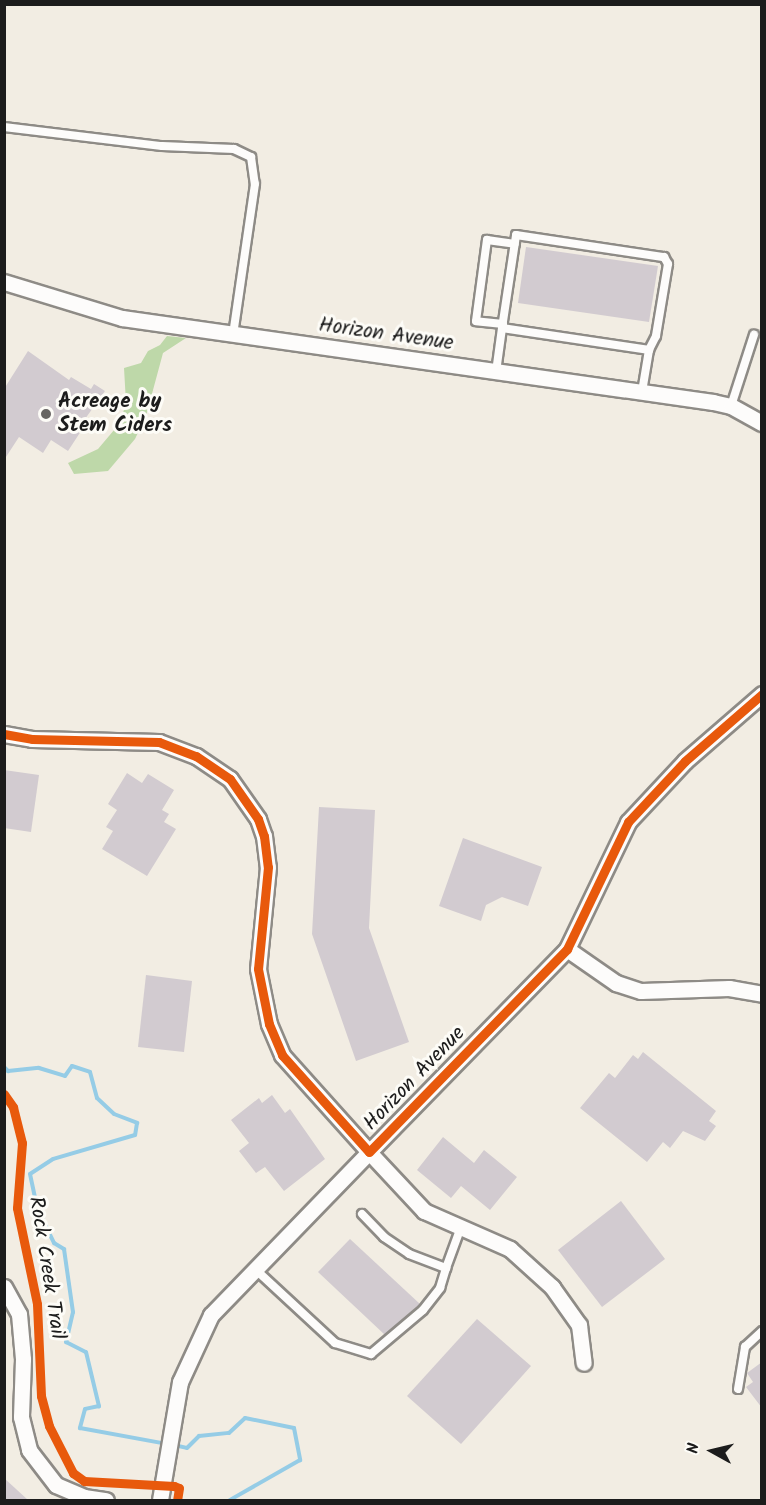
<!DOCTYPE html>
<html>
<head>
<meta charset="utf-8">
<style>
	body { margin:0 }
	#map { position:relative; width:766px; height:1505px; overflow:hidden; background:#f2ede3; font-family:Kalam,sans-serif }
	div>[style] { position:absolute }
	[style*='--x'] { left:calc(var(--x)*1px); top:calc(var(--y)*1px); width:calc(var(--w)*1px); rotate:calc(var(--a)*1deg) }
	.green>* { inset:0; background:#bed8a9 }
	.stream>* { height:4px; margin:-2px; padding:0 2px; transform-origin:2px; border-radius:2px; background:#95cce6 }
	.building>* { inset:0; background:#d2cbd0 }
	.roads { filter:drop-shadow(2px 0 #8e8b86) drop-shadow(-2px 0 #8e8b86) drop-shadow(0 2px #8e8b86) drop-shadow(0 -2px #8e8b86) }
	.lane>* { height:8px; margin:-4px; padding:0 4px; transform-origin:4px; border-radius:4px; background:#fdfcfb }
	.street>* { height:15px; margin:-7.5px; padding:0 7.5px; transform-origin:7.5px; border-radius:7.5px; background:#fdfcfb }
	.cycleway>* { height:9px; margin:-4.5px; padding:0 4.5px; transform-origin:4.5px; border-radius:4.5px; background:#e8590c }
	.dots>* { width:16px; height:16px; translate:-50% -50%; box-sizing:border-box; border:3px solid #fdfcf7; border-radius:50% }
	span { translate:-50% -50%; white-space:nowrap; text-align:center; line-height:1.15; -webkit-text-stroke:6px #fdfcf7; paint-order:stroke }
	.street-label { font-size:21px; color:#1c1c1c }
	.poi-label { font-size:21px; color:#1c1c1c; font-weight:700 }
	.left { translate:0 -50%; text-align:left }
	.frame { position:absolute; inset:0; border:6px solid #1c1c1c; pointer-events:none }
	.north { position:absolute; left:682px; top:1421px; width:60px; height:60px; -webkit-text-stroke:4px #fdfcf7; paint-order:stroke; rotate:278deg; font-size:16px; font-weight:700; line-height:24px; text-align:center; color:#1c1c1c }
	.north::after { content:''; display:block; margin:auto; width:21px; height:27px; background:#1c1c1c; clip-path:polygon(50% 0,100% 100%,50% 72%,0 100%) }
</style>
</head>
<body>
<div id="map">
	<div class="green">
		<i style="clip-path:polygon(167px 336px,186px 338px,163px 353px,146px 416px,135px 439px,108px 471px,74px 474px,68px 463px,98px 449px,120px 423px,126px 403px,124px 368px,141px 363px,148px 351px,160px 345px)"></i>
	</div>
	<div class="stream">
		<i style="--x:4;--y:1067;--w:6;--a:45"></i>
		<i style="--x:8;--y:1071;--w:31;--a:-6"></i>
		<i style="--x:39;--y:1068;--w:27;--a:17"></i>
		<i style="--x:65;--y:1076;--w:12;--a:-55"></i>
		<i style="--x:72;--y:1066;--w:19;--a:18"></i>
		<i style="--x:90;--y:1072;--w:27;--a:75"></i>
		<i style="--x:97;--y:1098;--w:23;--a:43"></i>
		<i style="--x:114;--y:1114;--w:25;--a:21"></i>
		<i style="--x:137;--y:1123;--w:12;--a:99"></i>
		<i style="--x:135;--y:1135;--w:85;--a:163.7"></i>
		<i style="--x:53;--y:1159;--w:27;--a:147"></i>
		<i style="--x:30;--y:1174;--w:35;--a:78"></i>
		<i style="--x:37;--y:1208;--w:39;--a:64"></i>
		<i style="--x:54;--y:1243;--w:12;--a:31"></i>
		<i style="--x:64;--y:1249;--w:64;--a:81.9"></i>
		<i style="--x:73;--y:1312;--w:31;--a:103"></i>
		<i style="--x:66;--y:1342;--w:22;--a:27"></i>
		<i style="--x:86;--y:1352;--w:56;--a:76.5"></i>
		<i style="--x:99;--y:1406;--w:14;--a:168"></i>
		<i style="--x:85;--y:1409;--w:20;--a:105"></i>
		<i style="--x:80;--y:1428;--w:88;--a:10.4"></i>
		<i style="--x:174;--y:1445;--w:13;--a:13"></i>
		<i style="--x:187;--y:1448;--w:17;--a:-45"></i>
		<i style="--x:199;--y:1436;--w:30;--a:-6"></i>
		<i style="--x:229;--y:1433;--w:22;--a:-43"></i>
		<i style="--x:245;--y:1418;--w:50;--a:11.5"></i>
		<i style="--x:294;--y:1428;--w:33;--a:79"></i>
		<i style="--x:300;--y:1460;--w:81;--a:150.3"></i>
	</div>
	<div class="building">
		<i style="clip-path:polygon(526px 247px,658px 266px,649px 322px,518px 303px)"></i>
		<i style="clip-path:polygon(28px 351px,69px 380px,71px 377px,91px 389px,94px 384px,105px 391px,80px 426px,83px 428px,68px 451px,51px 440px,43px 453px,19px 437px,4px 460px,4px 389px)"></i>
		<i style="clip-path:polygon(4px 770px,39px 775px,31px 832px,4px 828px)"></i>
		<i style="clip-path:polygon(127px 773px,142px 783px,148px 774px,174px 790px,162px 810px,169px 814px,164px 822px,176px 829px,147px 876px,102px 849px,113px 831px,106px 827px,117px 810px,108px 804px)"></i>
		<i style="clip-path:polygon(319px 807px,375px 810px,369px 928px,409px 1042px,356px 1061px,312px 934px)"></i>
		<i style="clip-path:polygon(463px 838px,542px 867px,528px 906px,502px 897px,486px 905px,481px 921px,439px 906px)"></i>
		<i style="clip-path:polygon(146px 975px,192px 981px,184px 1052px,138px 1047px)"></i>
		<i style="clip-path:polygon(643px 1052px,716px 1111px,709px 1121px,716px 1126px,705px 1141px,683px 1131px,670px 1148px,663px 1142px,647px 1162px,580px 1108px,609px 1073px,615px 1078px,633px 1055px,638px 1059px)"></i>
		<i style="clip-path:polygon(272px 1095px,285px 1113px,290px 1109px,325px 1159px,284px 1191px,265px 1167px,256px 1173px,239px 1151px,249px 1143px,231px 1120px,259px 1098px,262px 1103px)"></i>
		<i style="clip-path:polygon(443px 1137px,474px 1163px,484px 1150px,517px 1177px,490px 1210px,461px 1186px,451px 1198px,417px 1170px)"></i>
		<i style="clip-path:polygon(621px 1201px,665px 1259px,602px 1307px,558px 1250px)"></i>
		<i style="clip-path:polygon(350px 1239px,420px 1304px,385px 1335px,318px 1272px)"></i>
		<i style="clip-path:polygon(477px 1319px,531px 1366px,461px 1444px,407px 1396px)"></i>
		<i style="clip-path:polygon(762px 1362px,762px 1408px,746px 1387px,753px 1382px,747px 1373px)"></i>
		<i style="clip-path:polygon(4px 1478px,28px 1500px,4px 1500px)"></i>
	</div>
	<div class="roads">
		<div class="lane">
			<i style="--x:4;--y:127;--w:159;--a:6.9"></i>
			<i style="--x:162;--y:146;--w:72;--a:2.4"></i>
			<i style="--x:234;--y:149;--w:19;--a:25"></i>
			<i style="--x:251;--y:157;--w:27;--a:82"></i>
			<i style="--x:255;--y:184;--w:153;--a:98.3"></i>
			<i style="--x:503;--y:324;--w:27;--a:-174"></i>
			<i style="--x:476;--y:321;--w:82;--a:-82.3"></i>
			<i style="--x:487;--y:240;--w:28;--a:8"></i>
			<i style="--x:502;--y:328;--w:94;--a:-81.4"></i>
			<i style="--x:516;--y:235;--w:150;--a:8.5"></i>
			<i style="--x:664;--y:257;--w:8;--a:60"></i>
			<i style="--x:668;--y:264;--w:73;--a:99.5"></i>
			<i style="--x:656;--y:336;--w:16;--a:117"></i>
			<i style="--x:496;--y:372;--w:44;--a:-82.2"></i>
			<i style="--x:502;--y:328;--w:149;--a:8.5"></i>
			<i style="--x:649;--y:350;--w:43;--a:99.5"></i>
			<i style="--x:731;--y:406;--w:75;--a:-72.1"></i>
			<i style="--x:362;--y:1214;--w:32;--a:46"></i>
			<i style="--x:384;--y:1237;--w:30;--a:34"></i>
			<i style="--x:409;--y:1254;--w:40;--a:21"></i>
			<i style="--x:446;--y:1268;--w:44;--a:-69.9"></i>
			<i style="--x:255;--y:1269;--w:109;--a:42.8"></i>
			<i style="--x:335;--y:1343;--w:38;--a:17"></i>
			<i style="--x:371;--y:1354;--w:68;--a:-40.2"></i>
			<i style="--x:423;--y:1310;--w:28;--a:-52"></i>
			<i style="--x:440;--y:1288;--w:21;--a:-73"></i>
			<i style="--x:738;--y:1389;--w:43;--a:-80.5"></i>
			<i style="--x:745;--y:1347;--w:23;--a:-43"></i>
		</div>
		<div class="street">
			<i style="--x:4;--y:282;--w:123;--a:17"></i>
			<i style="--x:122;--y:318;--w:597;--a:8.09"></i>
			<i style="--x:713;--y:402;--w:18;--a:13"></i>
			<i style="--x:731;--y:406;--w:35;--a:29"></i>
			<i style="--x:4;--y:734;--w:28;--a:10"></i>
			<i style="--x:32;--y:739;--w:127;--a:1.4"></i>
			<i style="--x:159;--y:742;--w:40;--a:21"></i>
			<i style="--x:196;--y:756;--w:41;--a:34.1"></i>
			<i style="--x:230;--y:779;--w:49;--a:55"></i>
			<i style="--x:258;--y:819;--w:18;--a:71"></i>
			<i style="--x:264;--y:836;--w:31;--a:83"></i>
			<i style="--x:268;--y:867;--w:102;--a:95.6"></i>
			<i style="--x:258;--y:969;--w:56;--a:78.7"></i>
			<i style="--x:269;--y:1024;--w:34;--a:67"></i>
			<i style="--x:282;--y:1055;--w:130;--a:48.1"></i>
			<i style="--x:369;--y:1152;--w:284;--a:-45.7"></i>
			<i style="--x:567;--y:949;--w:141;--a:-64.3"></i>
			<i style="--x:628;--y:822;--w:83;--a:-46.9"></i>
			<i style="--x:685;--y:761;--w:102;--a:-41"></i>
			<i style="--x:567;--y:949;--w:60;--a:34.8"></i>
			<i style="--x:616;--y:983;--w:26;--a:18"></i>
			<i style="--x:641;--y:991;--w:88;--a:-2"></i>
			<i style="--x:729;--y:988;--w:34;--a:10"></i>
			<i style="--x:4;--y:1287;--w:31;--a:61"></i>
			<i style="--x:19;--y:1314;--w:45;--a:84.9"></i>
			<i style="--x:23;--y:1359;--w:58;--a:92"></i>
			<i style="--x:21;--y:1417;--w:34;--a:76"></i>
			<i style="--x:29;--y:1450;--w:44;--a:52.4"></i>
			<i style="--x:56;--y:1485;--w:30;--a:23"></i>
			<i style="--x:84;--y:1497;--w:22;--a:8"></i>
			<i style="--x:160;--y:1500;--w:120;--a:-80.4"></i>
			<i style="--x:180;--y:1382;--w:74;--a:-65.2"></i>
			<i style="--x:211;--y:1315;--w:227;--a:-45.9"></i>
			<i style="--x:369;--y:1152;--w:81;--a:47"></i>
			<i style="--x:424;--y:1211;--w:94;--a:23.8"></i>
			<i style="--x:510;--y:1249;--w:57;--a:42.1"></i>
			<i style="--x:552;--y:1287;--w:47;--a:54.6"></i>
			<i style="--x:579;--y:1325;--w:38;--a:83"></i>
		</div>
	</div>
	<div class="cycleway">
		<i style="--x:4;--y:734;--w:28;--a:10"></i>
		<i style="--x:32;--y:739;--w:127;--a:1.4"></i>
		<i style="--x:159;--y:742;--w:40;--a:21"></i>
		<i style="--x:196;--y:756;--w:41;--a:34.1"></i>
		<i style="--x:230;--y:779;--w:49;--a:55"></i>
		<i style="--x:258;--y:819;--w:18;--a:71"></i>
		<i style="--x:264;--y:836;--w:31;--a:83"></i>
		<i style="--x:268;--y:867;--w:102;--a:95.6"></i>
		<i style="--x:258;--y:969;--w:56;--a:78.7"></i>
		<i style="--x:269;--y:1024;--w:34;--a:67"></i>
		<i style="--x:282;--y:1055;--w:130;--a:48.1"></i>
		<i style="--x:369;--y:1152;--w:284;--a:-45.7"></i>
		<i style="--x:567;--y:949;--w:141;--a:-64.3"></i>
		<i style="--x:628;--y:822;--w:83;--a:-46.9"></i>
		<i style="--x:685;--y:761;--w:102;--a:-41"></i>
		<i style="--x:4;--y:1094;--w:16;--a:55"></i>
		<i style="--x:13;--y:1107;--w:37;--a:76"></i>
		<i style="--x:22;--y:1143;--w:65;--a:94.4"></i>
		<i style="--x:17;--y:1208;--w:98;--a:78.2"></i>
		<i style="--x:37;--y:1304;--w:92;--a:87.5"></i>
		<i style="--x:41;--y:1396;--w:31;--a:75"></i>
		<i style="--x:49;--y:1426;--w:53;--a:62.9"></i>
		<i style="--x:73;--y:1473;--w:14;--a:36"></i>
		<i style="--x:84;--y:1481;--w:90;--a:3.2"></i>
		<i style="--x:174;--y:1486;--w:5;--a:22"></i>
		<i style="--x:179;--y:1488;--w:12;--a:99"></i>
	</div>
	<div class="dots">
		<i style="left:46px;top:414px;background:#676562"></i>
	</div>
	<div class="street-label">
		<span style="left:386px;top:335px;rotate:8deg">Horizon Avenue</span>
		<span style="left:415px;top:1079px;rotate:-46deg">Horizon Avenue</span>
		<span style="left:46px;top:1268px;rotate:81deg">Rock Creek Trail</span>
	</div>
	<div class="poi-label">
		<span class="left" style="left:58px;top:414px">Acreage by<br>Stem Ciders</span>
	</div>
	<div class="frame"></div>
	<div class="north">N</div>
</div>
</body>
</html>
